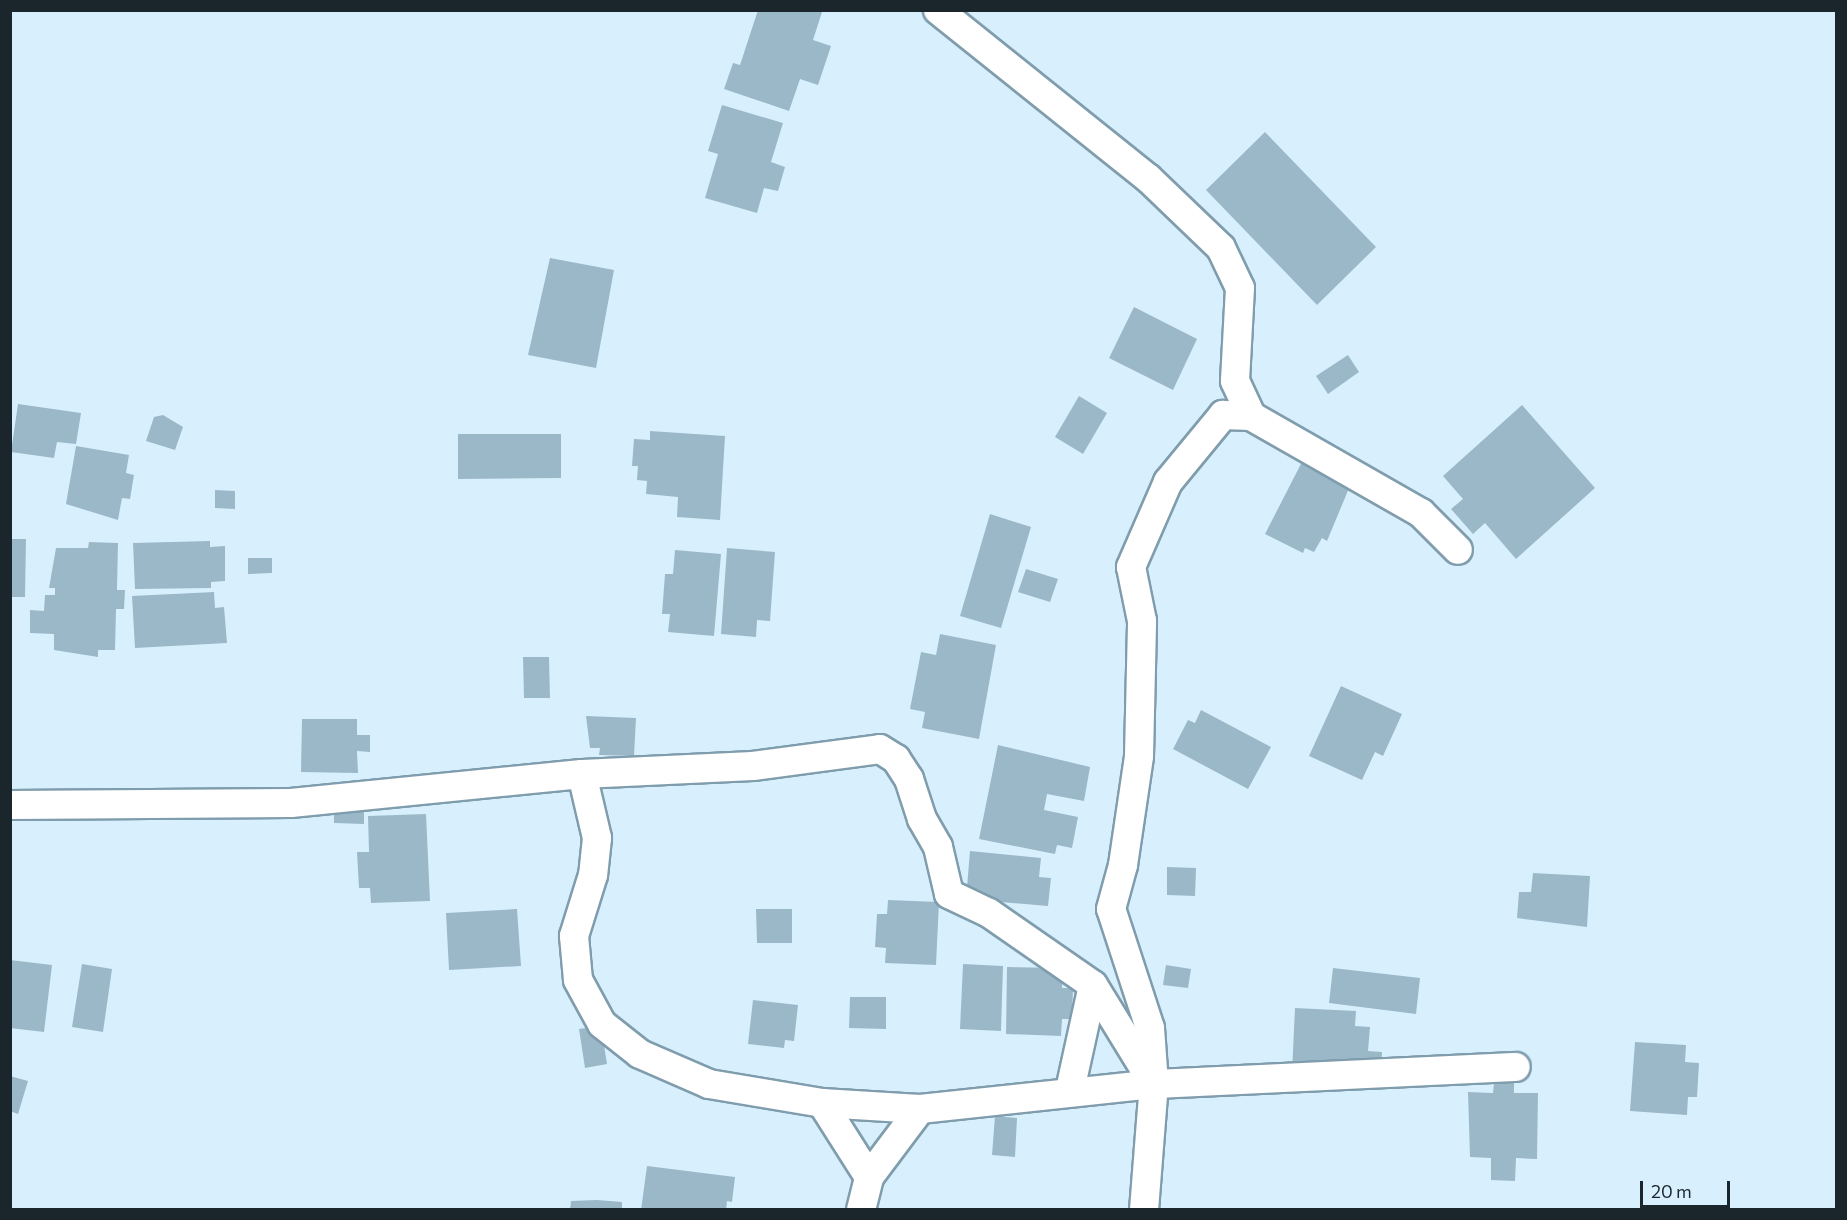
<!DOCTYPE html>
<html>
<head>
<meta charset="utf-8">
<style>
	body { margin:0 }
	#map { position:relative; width:1847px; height:1220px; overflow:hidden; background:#d8f0fe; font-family:Commissioner,sans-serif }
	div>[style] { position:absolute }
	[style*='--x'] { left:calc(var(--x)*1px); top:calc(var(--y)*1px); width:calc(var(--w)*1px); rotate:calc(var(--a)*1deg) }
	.building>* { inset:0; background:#9bb8c9 }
	.roads { filter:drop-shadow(2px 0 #809dad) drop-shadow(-2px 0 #809dad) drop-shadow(0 2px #809dad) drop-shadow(0 -2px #809dad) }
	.street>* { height:28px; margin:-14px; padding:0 14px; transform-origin:14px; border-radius:14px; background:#fff }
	span { translate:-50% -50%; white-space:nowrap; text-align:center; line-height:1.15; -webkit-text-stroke:4.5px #d8f0fe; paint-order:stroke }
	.frame { position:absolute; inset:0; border:12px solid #1a252c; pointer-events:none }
	.scale { position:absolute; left:1640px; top:1181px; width:90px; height:27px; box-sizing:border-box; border:3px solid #1a252c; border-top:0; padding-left:8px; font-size:18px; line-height:21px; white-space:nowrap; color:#1a252c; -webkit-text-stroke:4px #d8f0fe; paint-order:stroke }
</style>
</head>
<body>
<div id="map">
	<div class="building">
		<i style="clip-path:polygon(758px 10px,822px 12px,813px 40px,831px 46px,818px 85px,800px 79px,789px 111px,724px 89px,733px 63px,740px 65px)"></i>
		<i style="clip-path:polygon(722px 105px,783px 123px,771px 162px,785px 167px,778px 191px,764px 188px,757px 213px,705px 198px,718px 154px,708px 151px)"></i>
		<i style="clip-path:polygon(1265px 132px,1376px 247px,1317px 305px,1206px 190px)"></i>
		<i style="clip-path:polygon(550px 258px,614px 270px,596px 368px,528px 355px)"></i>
		<i style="clip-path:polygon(1134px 307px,1197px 339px,1173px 390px,1109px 358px)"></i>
		<i style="clip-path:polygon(1348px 355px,1359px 372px,1328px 394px,1316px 376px)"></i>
		<i style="clip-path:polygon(1079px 396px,1107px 413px,1083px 454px,1055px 437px)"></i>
		<i style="clip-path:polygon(18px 404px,81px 413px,76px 444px,57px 442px,54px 458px,11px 452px)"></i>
		<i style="clip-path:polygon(1522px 405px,1595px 488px,1516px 559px,1485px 523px,1473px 534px,1451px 509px,1463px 499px,1443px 476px)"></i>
		<i style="clip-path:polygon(163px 415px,183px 427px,175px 450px,146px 441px,154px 417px)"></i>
		<i style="clip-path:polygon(650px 431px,725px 436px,720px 520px,677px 517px,678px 497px,646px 494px,647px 481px,637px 480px,638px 466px,632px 466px,634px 439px,650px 440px)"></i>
		<i style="clip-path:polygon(458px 434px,561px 434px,561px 478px,458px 479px)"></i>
		<i style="clip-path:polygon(76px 446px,129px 455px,126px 473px,134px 475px,130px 499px,122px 498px,118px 520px,66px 504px)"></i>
		<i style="clip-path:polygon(1305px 456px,1352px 481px,1327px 541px,1322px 538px,1314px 552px,1305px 548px,1303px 553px,1265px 534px)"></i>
		<i style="clip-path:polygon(215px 490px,235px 491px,235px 509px,215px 508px)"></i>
		<i style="clip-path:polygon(990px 514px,1031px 527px,1001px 628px,960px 616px)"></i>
		<i style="clip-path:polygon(10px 539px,26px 539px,25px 597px,10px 597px)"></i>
		<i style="clip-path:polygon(210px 541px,210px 547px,225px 546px,225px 581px,211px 582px,211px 588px,135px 589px,133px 543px)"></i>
		<i style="clip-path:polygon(89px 542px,118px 543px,117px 590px,125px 590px,124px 609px,116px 609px,115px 650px,98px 650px,98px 657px,54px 650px,54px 634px,30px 633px,30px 610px,44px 611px,45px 595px,55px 595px,55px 588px,49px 588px,56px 548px,88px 548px)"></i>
		<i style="clip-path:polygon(727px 548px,775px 552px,770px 621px,757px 620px,756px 637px,721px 634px)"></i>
		<i style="clip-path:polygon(675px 550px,721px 554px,714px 636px,668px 632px,670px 614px,662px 614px,665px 574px,673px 574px)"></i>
		<i style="clip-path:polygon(248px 558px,272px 558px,272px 573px,248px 574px)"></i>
		<i style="clip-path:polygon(1026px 569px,1058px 579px,1050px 602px,1018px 592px)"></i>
		<i style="clip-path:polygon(214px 592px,215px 608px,224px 607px,227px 643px,135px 648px,132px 596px)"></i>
		<i style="clip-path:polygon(940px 634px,996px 645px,979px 739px,922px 728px,925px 712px,910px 709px,921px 652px,936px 655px)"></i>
		<i style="clip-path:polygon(523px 657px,549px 657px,550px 698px,524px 698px)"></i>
		<i style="clip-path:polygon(1341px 686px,1402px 714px,1383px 756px,1375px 752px,1362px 780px,1309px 756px)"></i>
		<i style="clip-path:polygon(1201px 710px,1271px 747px,1248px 789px,1173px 749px,1188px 720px,1195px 723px)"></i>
		<i style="clip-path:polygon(586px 716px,636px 718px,634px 756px,599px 755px,600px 748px,590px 748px)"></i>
		<i style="clip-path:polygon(302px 719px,357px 719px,357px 735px,370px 735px,370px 752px,357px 751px,358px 773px,301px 772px)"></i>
		<i style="clip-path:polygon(998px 745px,1090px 767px,1084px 801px,1047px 794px,1044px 810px,1078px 817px,1072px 848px,1057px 845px,1055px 854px,979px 839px)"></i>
		<i style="clip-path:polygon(334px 806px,364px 807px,364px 824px,334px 823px)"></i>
		<i style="clip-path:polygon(426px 814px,430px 901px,371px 903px,370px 888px,359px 888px,357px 852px,369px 852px,368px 816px)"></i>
		<i style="clip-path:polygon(970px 851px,1041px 858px,1039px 877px,1051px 878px,1048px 906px,966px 899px)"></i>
		<i style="clip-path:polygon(1167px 867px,1196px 868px,1195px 896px,1167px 895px)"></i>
		<i style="clip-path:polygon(1533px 873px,1590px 876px,1587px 927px,1517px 918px,1519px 892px,1531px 892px)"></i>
		<i style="clip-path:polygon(888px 900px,939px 902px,936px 965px,885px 963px,886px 948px,875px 947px,877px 914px,887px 914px)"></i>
		<i style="clip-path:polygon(517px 909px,521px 966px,449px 970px,446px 913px)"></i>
		<i style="clip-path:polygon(756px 909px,792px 909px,792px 943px,757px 943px)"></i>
		<i style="clip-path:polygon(10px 960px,52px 965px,44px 1032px,10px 1028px)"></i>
		<i style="clip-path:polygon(82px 964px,112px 969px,103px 1032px,72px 1027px)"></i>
		<i style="clip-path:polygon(963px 964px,1003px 966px,1001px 1031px,960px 1029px)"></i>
		<i style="clip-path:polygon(1166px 965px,1191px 969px,1188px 988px,1163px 985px)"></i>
		<i style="clip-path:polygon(1007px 967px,1063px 968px,1062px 988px,1073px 988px,1072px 1019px,1062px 1019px,1061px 1036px,1006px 1034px)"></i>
		<i style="clip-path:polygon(1333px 968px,1420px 978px,1416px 1014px,1329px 1003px)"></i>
		<i style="clip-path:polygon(850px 997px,886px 997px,886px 1029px,849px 1028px)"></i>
		<i style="clip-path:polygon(753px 1000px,798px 1005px,794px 1041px,785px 1040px,784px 1048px,748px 1044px)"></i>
		<i style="clip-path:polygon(1295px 1008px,1356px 1011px,1355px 1026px,1370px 1027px,1368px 1051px,1382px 1052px,1381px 1074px,1292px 1073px)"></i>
		<i style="clip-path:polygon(601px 1026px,607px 1064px,585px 1068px,579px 1029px)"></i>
		<i style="clip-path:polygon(1635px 1042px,1686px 1045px,1685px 1062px,1699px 1063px,1697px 1097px,1688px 1097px,1687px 1115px,1630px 1111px)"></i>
		<i style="clip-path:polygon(10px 1076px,28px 1081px,18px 1114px,10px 1111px)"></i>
		<i style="clip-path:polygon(1494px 1083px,1514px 1083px,1514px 1093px,1538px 1093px,1537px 1159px,1516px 1158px,1515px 1181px,1491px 1180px,1491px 1158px,1470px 1157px,1468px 1092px,1493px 1093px)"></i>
		<i style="clip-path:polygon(995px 1116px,1017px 1118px,1015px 1157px,992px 1155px)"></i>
		<i style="clip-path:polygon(647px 1166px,735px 1177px,732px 1202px,727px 1201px,726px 1210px,641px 1210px)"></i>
		<i style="clip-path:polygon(597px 1200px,622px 1202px,622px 1210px,570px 1210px,571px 1201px)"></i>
	</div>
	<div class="roads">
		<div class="street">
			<i style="--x:938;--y:10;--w:269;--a:38.7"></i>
			<i style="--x:1148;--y:178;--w:101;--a:43.8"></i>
			<i style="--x:1221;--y:248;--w:44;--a:64.6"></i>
			<i style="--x:1240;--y:288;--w:93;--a:93.1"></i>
			<i style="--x:1235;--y:381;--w:38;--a:65"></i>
			<i style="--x:1251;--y:416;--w:196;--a:29.7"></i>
			<i style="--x:1421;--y:513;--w:52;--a:45"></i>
			<i style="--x:582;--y:774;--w:66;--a:76.8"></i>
			<i style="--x:597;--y:838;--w:37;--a:96"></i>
			<i style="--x:593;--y:875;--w:64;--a:107.3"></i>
			<i style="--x:574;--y:936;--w:44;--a:84.8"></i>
			<i style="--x:578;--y:980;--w:50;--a:61.4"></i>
			<i style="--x:602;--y:1024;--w:48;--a:38.3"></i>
			<i style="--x:640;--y:1054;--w:75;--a:23.5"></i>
			<i style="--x:709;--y:1084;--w:115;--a:9.5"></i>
			<i style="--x:822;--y:1103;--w:98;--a:3.5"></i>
			<i style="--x:920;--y:1109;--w:235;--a:-6.1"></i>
			<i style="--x:1154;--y:1084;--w:362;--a:-2.7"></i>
			<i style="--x:10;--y:805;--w:281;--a:-0.4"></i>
			<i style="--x:291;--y:803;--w:292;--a:-5.7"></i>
			<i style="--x:582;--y:774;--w:171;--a:-2.7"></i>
			<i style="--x:753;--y:766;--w:128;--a:-7.6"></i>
			<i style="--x:880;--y:749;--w:19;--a:32"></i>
			<i style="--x:896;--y:759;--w:24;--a:57"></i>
			<i style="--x:909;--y:779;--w:42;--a:72"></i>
			<i style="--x:922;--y:819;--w:32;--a:60"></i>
			<i style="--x:938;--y:847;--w:48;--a:76.8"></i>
			<i style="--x:949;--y:894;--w:44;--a:25.4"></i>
			<i style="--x:989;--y:913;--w:126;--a:34.7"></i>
			<i style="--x:1093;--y:985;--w:116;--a:58.4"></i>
			<i style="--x:1070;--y:1090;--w:107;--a:-77.6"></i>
			<i style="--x:822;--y:1103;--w:88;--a:57.6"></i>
			<i style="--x:861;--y:1210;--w:34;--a:-76"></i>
			<i style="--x:869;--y:1177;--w:85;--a:-53.1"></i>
			<i style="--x:1144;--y:1210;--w:126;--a:-85.5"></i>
			<i style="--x:1154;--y:1084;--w:56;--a:-94.1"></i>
			<i style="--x:1150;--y:1028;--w:125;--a:-108.1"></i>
			<i style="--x:1111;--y:909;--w:46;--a:-74.7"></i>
			<i style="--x:1123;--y:865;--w:110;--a:-81.6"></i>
			<i style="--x:1139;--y:756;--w:135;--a:-88.7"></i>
			<i style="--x:1142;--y:621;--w:55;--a:-101.5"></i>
			<i style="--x:1131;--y:567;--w:93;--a:-66.5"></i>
			<i style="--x:1168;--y:482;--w:87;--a:-50.6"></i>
			<i style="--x:1223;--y:415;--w:28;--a:2"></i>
		</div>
	</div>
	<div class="frame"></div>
	<div class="scale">20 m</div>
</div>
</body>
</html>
